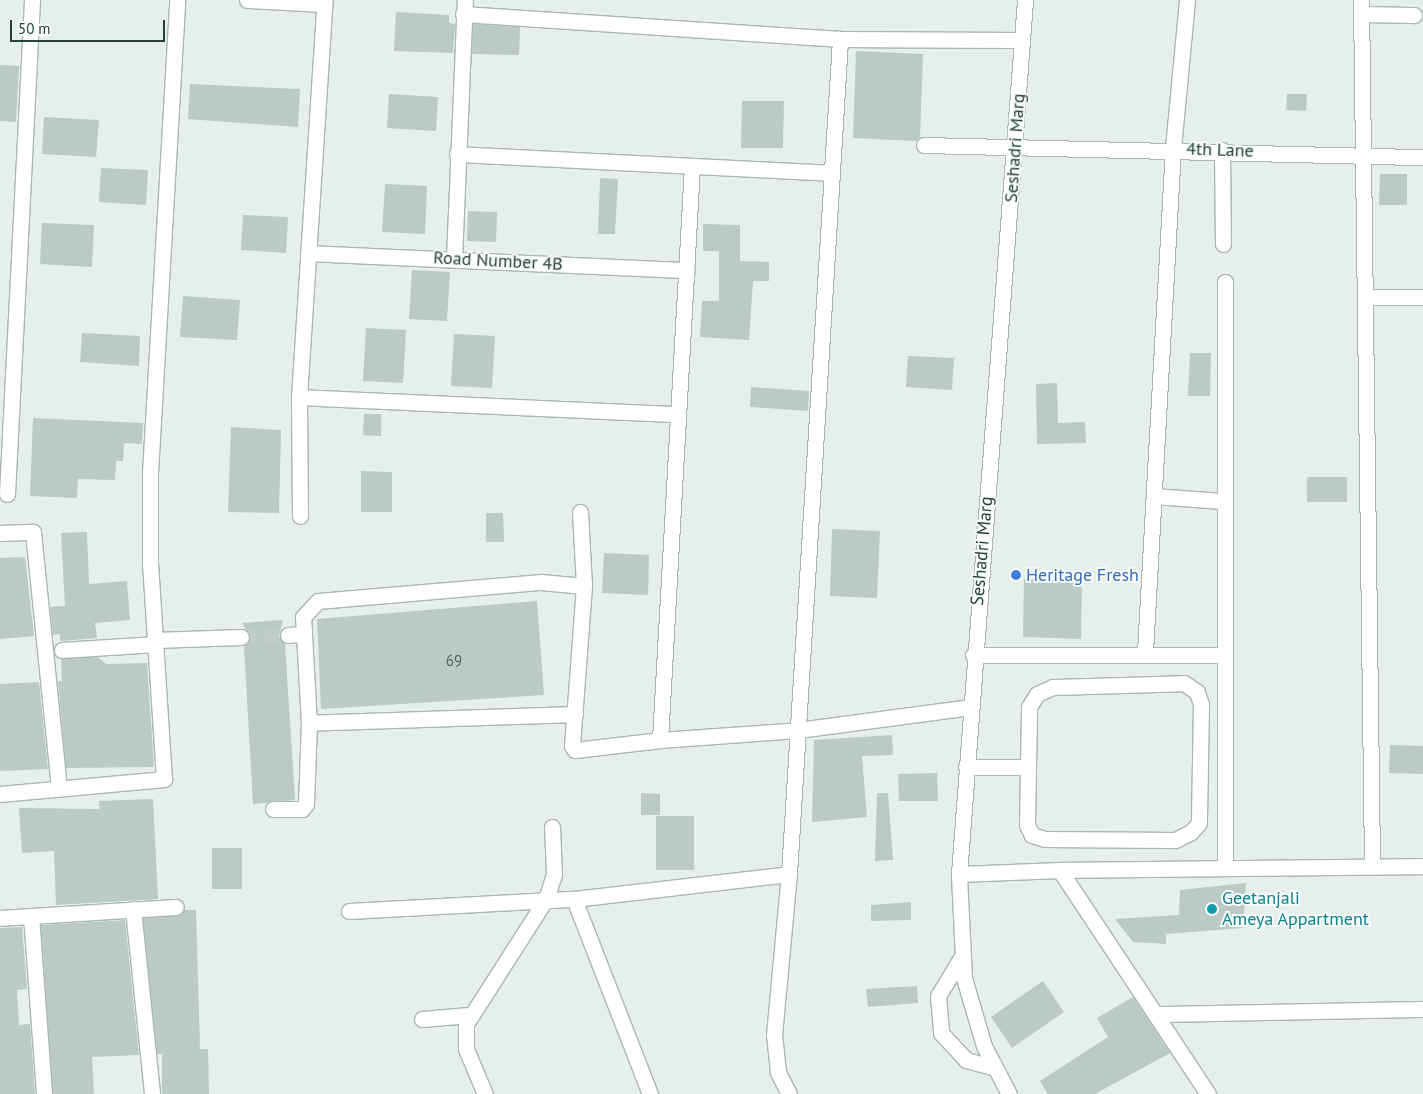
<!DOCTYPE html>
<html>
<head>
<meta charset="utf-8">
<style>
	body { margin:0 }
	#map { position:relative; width:1423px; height:1094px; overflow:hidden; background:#e6efeb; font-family:"PT Sans",sans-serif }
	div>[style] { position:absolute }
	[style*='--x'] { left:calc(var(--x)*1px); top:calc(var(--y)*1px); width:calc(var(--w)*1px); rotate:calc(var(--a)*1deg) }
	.building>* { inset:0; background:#bbcac4 }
	.minor-tunnel>* { height:15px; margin-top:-7.5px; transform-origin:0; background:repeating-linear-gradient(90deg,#bfccc8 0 15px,transparent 0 23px) }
	.roads { filter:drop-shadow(1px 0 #a8b8b3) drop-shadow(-1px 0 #a8b8b3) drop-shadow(0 1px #a8b8b3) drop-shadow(0 -1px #a8b8b3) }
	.minor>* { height:15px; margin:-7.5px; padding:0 7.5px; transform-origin:7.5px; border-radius:7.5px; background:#fff }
	.dots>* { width:14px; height:14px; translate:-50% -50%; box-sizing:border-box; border:2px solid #f7fbf9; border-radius:50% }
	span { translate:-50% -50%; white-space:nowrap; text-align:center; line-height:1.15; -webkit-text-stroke:4px #f7fbf9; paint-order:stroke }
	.number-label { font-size:15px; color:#4a645d }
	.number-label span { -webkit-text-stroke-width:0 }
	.street-label { font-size:18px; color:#24423b }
	.shop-label { font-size:18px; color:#366cbe }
	.left { translate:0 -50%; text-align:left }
	.culture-label { font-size:18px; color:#0d838f }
	.scale { position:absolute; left:10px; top:20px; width:155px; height:22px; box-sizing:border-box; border:2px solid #24423b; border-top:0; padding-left:6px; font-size:15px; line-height:18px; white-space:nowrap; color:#24423b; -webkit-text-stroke:4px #f7fbf9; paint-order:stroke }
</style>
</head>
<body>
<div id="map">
	<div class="building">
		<i style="clip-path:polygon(396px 12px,449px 15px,449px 23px,455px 24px,453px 53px,394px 51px)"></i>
		<i style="clip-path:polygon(473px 24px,520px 27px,519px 55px,472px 54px)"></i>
		<i style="clip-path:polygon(856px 51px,923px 54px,920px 137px,916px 141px,853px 138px)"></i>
		<i style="clip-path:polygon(0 65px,19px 66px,16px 122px,0 121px)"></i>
		<i style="clip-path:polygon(190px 84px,300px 89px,298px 127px,188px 119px)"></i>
		<i style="clip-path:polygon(389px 94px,438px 97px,436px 131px,387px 128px)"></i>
		<i style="clip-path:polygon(1287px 94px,1307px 94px,1306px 111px,1286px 110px)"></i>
		<i style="clip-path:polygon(742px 101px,784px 101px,783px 148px,741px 148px)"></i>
		<i style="clip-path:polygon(44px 117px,99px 120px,96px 157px,42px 154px)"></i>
		<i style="clip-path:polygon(101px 168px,148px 170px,146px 205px,99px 202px)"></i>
		<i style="clip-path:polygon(1380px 174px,1407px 174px,1407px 205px,1379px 205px)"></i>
		<i style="clip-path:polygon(600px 178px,618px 179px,615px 234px,598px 234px)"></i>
		<i style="clip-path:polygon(385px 184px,427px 186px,425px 234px,382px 232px)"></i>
		<i style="clip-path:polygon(468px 211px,497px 212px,496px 242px,467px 241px)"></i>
		<i style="clip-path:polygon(243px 215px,288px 217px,286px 253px,241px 250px)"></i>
		<i style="clip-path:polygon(42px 223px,94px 225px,92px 267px,40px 264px)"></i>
		<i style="clip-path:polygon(703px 224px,740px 225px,740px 261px,769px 262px,769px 281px,753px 281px,749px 340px,700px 337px,702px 301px,719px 301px,719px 251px,703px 251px)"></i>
		<i style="clip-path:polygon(412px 270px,450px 272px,447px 321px,409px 319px)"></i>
		<i style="clip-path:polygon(183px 296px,240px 300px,237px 340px,180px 337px)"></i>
		<i style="clip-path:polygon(366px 328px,406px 330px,403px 383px,363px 381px)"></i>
		<i style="clip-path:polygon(82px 333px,140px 336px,139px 366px,80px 362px)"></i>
		<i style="clip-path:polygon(454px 334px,495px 336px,492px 388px,451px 386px)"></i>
		<i style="clip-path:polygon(1190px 353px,1211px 353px,1210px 396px,1188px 396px)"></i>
		<i style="clip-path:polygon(908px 356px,954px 358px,952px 390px,906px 387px)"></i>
		<i style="clip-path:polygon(1057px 383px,1058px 423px,1085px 422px,1086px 443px,1037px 444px,1036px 384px)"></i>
		<i style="clip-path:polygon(751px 387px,809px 391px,808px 411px,750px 407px)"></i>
		<i style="clip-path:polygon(364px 414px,381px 414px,381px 436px,363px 435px)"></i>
		<i style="clip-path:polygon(33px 418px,143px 423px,142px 444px,124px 443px,123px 461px,116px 461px,115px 480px,78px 479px,77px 498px,30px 496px)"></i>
		<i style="clip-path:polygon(231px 427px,281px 430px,279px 513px,228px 512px)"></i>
		<i style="clip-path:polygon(361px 471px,392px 472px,392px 512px,361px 512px)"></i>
		<i style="clip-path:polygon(1307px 477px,1347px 477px,1347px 502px,1307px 502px)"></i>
		<i style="clip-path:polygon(486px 513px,503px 513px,504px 542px,486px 542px)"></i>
		<i style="clip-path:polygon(832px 529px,880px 531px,877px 598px,830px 596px)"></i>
		<i style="clip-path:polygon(87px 532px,89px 584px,127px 581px,130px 620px,95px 623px,97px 638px,60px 641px,60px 634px,53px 635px,50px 607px,65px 606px,61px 533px)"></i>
		<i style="clip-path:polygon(604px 553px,649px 555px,648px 595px,602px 593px)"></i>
		<i style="clip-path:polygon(25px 557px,34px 636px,0 639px,0 558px)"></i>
		<i style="clip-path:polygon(1024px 579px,1082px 581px,1081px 639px,1023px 637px)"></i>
		<i style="clip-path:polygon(537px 601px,544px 695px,321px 709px,317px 619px)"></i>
		<i style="clip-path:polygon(283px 620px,279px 636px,285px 644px,295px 800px,253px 804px,244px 646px,250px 636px,242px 623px)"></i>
		<i style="clip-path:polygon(98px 657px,106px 664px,147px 663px,154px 767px,66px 768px,58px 681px,62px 681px,61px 659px)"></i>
		<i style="clip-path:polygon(39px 682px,48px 769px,0 771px,0 684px)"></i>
		<i style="clip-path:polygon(892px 735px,893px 755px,862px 756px,867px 817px,812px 822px,814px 740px)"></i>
		<i style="clip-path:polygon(1390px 745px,1423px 746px,1423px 774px,1389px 773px)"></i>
		<i style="clip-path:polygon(937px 773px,938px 801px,899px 801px,898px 774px)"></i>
		<i style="clip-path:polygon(641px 793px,660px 794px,660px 815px,641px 815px)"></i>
		<i style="clip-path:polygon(877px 793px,888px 793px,893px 860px,875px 861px)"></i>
		<i style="clip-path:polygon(153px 799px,158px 899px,56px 905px,54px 851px,22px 853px,19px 808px,100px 809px,99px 801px)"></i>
		<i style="clip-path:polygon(656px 816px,694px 816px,694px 870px,656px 870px)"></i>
		<i style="clip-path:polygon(212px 848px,242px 848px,242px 889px,212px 889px)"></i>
		<i style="clip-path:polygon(1246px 883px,1243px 928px,1166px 934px,1166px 944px,1133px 942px,1115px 919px,1179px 915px,1180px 890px)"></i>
		<i style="clip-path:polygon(911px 902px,911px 920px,871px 921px,871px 905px)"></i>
		<i style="clip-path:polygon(185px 910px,196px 910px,200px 1049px,208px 1049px,209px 1094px,162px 1094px,162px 1054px,157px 1054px,143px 918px,177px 916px)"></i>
		<i style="clip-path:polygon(125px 920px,139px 1055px,92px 1057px,94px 1094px,53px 1094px,41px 925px)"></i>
		<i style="clip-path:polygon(22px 927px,27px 989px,17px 990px,19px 1025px,30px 1024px,35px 1094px,0 1094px,0 928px)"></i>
		<i style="clip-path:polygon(1043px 981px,1064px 1012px,1012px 1048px,991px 1017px)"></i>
		<i style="clip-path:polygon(917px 986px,918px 1003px,868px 1007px,866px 989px)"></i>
		<i style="clip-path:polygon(1133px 997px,1170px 1053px,1095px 1094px,1048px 1094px,1040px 1081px,1108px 1037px,1097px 1018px)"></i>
	</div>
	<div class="minor-tunnel">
		<i style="--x:241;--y:637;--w:47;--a:-2.4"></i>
	</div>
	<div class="roads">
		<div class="minor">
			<i style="--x:247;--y:0;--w:77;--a:3"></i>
			<i style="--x:1361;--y:0;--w:865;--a:89.27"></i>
			<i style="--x:463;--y:14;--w:378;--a:3.8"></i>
			<i style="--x:840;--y:39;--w:182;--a:0.3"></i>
			<i style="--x:1361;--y:14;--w:53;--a:1.1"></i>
			<i style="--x:924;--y:145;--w:499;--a:1.4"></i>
			<i style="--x:1222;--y:150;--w:94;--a:89.4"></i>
			<i style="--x:457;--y:154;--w:375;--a:2.9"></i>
			<i style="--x:692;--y:166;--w:575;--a:93.19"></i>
			<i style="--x:660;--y:740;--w:138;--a:-4.1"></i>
			<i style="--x:798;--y:730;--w:174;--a:-7.6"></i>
			<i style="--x:308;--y:253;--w:379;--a:2.6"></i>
			<i style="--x:454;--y:259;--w:259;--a:-87.6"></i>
			<i style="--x:1225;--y:282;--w:586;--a:90"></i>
			<i style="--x:1367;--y:297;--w:56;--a:0"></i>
			<i style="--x:299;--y:397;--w:377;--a:2.6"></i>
			<i style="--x:7;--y:494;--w:495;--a:-87.1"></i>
			<i style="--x:1154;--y:496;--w:68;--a:4.2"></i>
			<i style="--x:580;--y:512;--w:74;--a:86.9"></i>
			<i style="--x:584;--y:586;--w:160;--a:94.3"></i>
			<i style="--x:572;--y:746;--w:5;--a:53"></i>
			<i style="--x:575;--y:750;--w:86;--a:-6.7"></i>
			<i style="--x:300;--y:516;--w:119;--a:-90.5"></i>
			<i style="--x:299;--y:397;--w:398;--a:-86.3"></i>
			<i style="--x:0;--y:533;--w:33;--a:-2"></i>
			<i style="--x:33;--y:532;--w:258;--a:84.2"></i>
			<i style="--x:288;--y:635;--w:16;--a:-4"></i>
			<i style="--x:155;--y:640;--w:86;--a:-2"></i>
			<i style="--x:62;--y:650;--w:94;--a:-3.7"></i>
			<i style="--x:1145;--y:652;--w:505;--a:-86.82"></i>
			<i style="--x:1173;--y:148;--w:149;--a:-84.6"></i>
			<i style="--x:973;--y:655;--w:249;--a:0"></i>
			<i style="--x:1184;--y:683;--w:16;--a:35"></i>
			<i style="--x:1197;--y:692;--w:13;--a:72"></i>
			<i style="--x:1201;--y:704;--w:119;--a:91"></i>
			<i style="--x:1199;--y:823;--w:12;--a:132"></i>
			<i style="--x:1191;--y:832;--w:18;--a:153"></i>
			<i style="--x:1175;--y:840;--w:130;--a:-179.6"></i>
			<i style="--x:1045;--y:839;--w:14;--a:-163"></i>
			<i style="--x:1032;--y:835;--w:11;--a:-117"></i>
			<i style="--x:1027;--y:825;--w:118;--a:-89"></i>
			<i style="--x:1029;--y:707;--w:15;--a:-58"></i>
			<i style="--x:1037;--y:694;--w:17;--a:-24"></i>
			<i style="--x:1053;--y:687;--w:131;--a:-1.7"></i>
			<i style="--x:575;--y:714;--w:266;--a:178.1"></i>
			<i style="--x:309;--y:723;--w:106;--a:-93.2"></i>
			<i style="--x:303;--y:617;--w:22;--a:-47"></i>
			<i style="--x:318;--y:601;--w:224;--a:-4.9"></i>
			<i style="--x:541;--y:582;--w:43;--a:5.3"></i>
			<i style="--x:966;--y:767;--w:62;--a:0"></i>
			<i style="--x:0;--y:794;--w:165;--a:-5.2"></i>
			<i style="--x:164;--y:779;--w:215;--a:-93.7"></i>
			<i style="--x:150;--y:564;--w:91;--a:-90"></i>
			<i style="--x:150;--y:473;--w:474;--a:-86.7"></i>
			<i style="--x:273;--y:809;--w:29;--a:0"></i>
			<i style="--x:302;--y:809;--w:6;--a:-51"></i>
			<i style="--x:306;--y:804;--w:81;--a:-87.9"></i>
			<i style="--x:959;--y:874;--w:101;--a:-2.3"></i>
			<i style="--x:574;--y:899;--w:209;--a:68.7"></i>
			<i style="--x:133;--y:909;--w:186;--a:84.1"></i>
			<i style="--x:349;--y:911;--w:225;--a:-3.1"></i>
			<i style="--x:574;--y:899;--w:216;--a:-6.6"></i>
			<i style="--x:31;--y:916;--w:178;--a:85.8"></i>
			<i style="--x:0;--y:918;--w:176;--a:-3.6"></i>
			<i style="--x:961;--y:958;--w:44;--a:121.2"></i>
			<i style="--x:938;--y:996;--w:37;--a:85"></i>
			<i style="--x:941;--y:1033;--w:37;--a:47"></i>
			<i style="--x:966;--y:1060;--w:27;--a:15"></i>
			<i style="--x:1158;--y:1014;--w:265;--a:-1.1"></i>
			<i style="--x:422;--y:1019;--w:47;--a:-4.9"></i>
			<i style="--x:485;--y:1094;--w:49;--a:-112.9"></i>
			<i style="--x:466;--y:1049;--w:25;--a:-90"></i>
			<i style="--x:466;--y:1024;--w:148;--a:-57.4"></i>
			<i style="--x:546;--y:899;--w:26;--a:-72"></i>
			<i style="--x:554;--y:874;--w:47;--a:-92.4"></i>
			<i style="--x:789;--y:1094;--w:25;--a:-117"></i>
			<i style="--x:778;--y:1072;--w:37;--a:-96"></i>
			<i style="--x:774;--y:1035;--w:162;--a:-84.7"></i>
			<i style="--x:789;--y:874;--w:837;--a:-86.5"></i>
			<i style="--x:1009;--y:1094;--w:54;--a:-117.5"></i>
			<i style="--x:984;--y:1046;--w:71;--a:-106.4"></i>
			<i style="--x:964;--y:978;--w:104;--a:-92.8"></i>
			<i style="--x:959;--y:874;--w:876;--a:-85.68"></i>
			<i style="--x:1208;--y:1094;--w:268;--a:-123.5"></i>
			<i style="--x:1060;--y:870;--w:363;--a:-0.6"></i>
		</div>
	</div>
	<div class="dots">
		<i style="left:1016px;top:575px;background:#3f7fe0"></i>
		<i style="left:1212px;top:909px;background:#0f9aa8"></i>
	</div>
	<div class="number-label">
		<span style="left:454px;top:661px">69</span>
	</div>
	<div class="street-label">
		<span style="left:1015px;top:148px;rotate:-86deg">Seshadri Marg</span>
		<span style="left:1220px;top:150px;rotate:2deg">4th Lane</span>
		<span style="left:498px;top:261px;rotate:3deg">Road Number 4B</span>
		<span style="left:982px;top:551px;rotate:-85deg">Seshadri Marg</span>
	</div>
	<div class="shop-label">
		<span class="left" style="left:1026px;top:575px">Heritage Fresh</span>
	</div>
	<div class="culture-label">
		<span class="left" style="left:1222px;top:909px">Geetanjali<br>Ameya Appartment</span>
	</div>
	<div class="scale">50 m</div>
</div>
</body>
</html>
